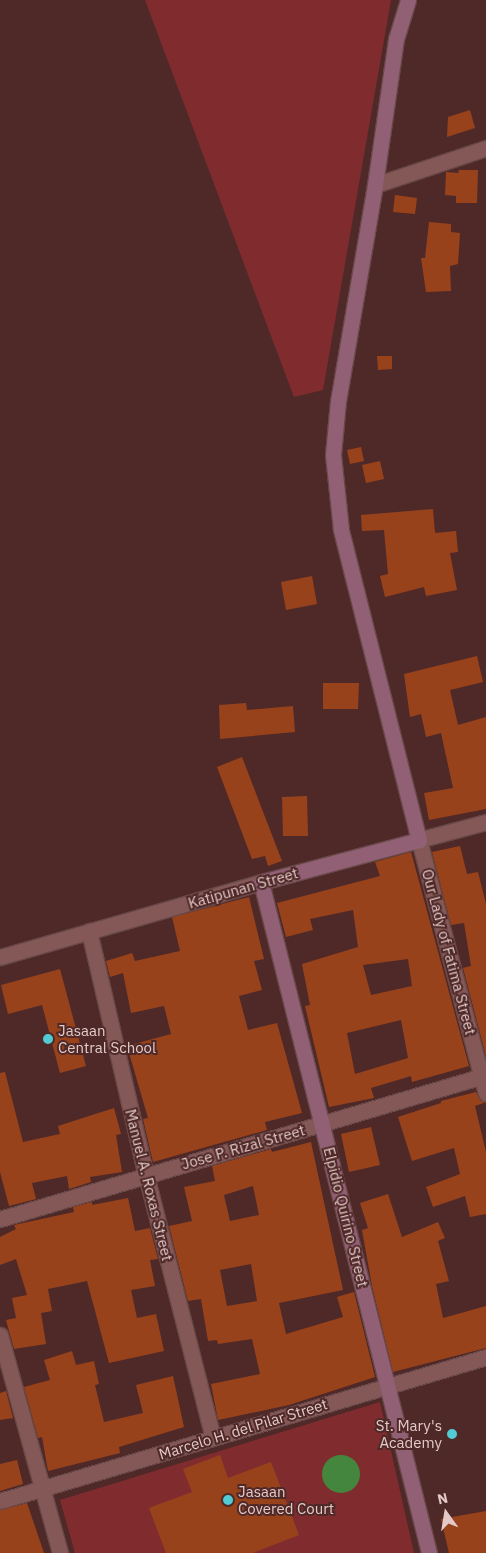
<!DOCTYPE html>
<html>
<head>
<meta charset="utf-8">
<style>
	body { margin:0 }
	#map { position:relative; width:486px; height:1553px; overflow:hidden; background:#4f2928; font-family:"IBM Plex Sans",sans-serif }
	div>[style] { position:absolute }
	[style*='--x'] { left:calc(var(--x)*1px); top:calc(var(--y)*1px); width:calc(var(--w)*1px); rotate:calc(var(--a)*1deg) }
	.green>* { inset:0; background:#802c2e }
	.water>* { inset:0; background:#44863e }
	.round { border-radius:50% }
	.building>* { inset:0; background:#98421c }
	.roads { filter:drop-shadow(1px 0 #684848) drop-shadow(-1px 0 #684848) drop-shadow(0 1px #684848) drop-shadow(0 -1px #684848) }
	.street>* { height:15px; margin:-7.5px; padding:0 7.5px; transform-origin:7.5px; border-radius:7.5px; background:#835856 }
	.secondary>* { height:15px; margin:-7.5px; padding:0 7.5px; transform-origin:7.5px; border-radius:7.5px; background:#916075 }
	.dots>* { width:14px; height:14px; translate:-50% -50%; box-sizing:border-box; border:2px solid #4f2928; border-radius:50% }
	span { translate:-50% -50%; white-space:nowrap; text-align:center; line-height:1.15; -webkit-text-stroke:4px #4f2928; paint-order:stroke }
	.street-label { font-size:15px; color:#e3cac9 }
	.poi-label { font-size:15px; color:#e3cac9 }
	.left { translate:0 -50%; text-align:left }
	.right { translate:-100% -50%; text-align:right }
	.north { position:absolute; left:421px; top:1488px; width:50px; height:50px; -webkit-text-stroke:4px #4f2928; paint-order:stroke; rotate:347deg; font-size:14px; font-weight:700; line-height:20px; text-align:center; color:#e3cac9 }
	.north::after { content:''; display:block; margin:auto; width:18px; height:22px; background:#e3cac9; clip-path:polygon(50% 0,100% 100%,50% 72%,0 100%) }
</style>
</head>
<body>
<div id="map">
	<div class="green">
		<i style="clip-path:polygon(145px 0,391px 0,323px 390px,294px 397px)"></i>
		<i style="clip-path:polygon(380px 1402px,414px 1553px,75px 1553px,60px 1500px)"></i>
	</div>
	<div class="water">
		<i class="round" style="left:322px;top:1455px;width:38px;height:38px"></i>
	</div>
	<div class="building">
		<i style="clip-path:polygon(470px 110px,475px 128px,447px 137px,448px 117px)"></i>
		<i style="clip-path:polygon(459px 170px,478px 170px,477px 203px,456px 203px,456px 196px,445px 195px,446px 172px,458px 173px)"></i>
		<i style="clip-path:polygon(395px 195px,417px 198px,415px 214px,393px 212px)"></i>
		<i style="clip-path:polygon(429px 222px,451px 224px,451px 232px,460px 233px,458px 264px,450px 266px,451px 291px,426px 292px,421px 258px,425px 258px)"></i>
		<i style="clip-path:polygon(377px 356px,392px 356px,392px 369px,378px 370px)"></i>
		<i style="clip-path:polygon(361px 447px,364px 461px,350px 464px,347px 450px)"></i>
		<i style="clip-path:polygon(380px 461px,384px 479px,366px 483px,362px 465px)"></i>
		<i style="clip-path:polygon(433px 509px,435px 533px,456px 531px,458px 552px,450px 553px,457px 590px,426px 596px,424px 587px,385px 597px,380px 576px,388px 574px,384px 530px,362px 531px,361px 515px)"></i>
		<i style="clip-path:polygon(312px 576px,317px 604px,286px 610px,281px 582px)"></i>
		<i style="clip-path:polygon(477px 656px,483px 682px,450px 690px,458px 725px,486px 717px,486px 809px,429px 820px,424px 793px,453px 788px,441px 733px,426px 737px,421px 714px,410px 717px,404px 674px)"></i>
		<i style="clip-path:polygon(323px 683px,359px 683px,358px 709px,323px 709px)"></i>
		<i style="clip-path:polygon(246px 703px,247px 710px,293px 706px,295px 732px,220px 739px,219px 705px)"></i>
		<i style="clip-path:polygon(242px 757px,282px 861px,268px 866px,265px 856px,252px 859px,217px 767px)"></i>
		<i style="clip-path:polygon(307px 796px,308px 836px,283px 836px,282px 797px)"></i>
		<i style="clip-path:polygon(460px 846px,467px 874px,478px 872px,486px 904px,486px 1056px,463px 968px,471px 966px,464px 923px,451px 925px,432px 852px)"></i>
		<i style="clip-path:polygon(evenodd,411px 852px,469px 1066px,412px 1082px,411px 1076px,371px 1088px,374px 1098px,329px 1107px,305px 1006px,310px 1005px,302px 964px,358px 947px,353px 910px,310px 919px,313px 930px,286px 937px,277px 903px,380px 876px,375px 862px,411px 852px,408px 959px,412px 986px,371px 995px,363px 965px,408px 959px,411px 852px,401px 1020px,408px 1058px,355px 1074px,347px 1033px,401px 1020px)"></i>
		<i style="clip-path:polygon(249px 897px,264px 959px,254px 961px,262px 990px,239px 996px,248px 1030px,277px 1023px,302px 1113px,265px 1122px,267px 1130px,153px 1162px,143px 1119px,148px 1118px,127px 1046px,171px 1034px,164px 1006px,131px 1013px,123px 973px,110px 977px,106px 961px,132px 953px,135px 961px,180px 951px,172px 917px)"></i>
		<i style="clip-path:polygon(60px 969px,86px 1066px,60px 1073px,42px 1005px,8px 1014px,1px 985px)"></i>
		<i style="clip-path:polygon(5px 1072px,23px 1142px,60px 1134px,58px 1126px,114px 1108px,121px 1134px,116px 1135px,122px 1172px,90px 1177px,91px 1182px,69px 1189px,67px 1176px,32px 1183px,36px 1199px,9px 1206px,0 1172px,0 1073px)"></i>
		<i style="clip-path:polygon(476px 1092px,480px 1100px,486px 1102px,475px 1106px,486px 1152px,486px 1214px,470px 1217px,465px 1196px,433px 1207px,426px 1187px,460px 1174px,454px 1148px,412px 1161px,398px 1117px,441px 1103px,441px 1101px)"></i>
		<i style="clip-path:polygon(371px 1127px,380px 1165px,349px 1172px,341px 1134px)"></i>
		<i style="clip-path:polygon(evenodd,311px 1142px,343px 1290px,279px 1303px,286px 1334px,343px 1317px,337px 1297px,354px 1292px,375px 1377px,289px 1405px,218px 1420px,211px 1384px,260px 1374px,252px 1339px,218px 1344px,217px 1340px,208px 1341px,201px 1299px,188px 1301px,169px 1226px,192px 1221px,184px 1187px,215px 1181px,212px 1166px,271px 1149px,272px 1152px,311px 1142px,253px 1186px,259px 1215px,230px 1221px,224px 1195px,253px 1186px,311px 1142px,251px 1264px,257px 1301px,227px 1306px,220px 1270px,251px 1264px)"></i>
		<i style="clip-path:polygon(388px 1194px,402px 1237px,438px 1222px,445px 1238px,438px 1241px,449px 1281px,436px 1284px,443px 1318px,486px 1306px,486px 1348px,393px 1372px,372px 1286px,362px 1230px,368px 1228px,360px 1203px)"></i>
		<i style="clip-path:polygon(128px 1198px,135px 1231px,150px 1228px,158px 1259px,150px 1260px,155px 1286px,131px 1290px,137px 1318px,156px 1314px,164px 1351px,109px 1363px,87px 1281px,48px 1289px,52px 1311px,41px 1313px,46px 1344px,14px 1349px,6px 1320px,16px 1318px,12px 1298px,27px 1295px,16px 1259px,0 1265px,0 1237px,16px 1229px,14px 1225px,74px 1212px,73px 1207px,92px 1202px,92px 1205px)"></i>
		<i style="clip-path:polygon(72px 1351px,76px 1365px,94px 1361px,99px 1384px,95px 1385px,104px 1422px,143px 1413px,136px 1385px,173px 1376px,184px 1427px,119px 1447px,120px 1453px,48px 1471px,42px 1437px,38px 1438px,24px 1387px,50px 1380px,44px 1360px)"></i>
		<i style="clip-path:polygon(6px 1391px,13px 1418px,0 1420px,0 1393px)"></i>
		<i style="clip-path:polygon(220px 1455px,228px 1478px,271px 1462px,299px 1535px,253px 1553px,166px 1553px,149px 1508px,192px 1492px,183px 1469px)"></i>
		<i style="clip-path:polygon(17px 1460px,23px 1484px,0 1491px,0 1464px)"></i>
		<i style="clip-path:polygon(27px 1503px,44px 1553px,0 1553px,0 1510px)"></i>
		<i style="clip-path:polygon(486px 1511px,486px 1553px,449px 1553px,441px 1519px)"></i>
	</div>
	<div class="roads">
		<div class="street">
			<i style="--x:375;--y:185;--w:117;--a:-18.4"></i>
			<i style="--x:486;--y:822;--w:69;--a:165"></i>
			<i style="--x:419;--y:840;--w:262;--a:75.2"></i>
			<i style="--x:89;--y:931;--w:251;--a:76.9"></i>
			<i style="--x:146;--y:1175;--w:271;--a:75.7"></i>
			<i style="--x:0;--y:957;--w:272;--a:-16"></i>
			<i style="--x:0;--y:1219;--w:507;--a:-16.5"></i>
			<i style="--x:0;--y:1335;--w:226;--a:74.6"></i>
			<i style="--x:0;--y:1501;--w:507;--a:-16.5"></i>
		</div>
		<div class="secondary">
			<i style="--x:408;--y:0;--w:41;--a:107.1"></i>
			<i style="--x:396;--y:39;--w:148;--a:98.2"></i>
			<i style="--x:375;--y:185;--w:219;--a:99.7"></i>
			<i style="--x:338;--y:401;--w:54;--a:95.3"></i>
			<i style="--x:333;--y:455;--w:75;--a:83.9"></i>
			<i style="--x:341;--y:530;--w:320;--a:75.9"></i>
			<i style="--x:419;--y:840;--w:163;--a:165.1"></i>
			<i style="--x:261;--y:882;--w:692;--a:75.94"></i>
		</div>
	</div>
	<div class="dots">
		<i style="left:48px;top:1039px;background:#51ccd5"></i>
		<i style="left:452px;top:1434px;background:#51ccd5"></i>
		<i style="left:228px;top:1500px;background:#51ccd5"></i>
	</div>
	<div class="street-label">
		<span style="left:243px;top:888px;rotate:-16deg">Katipunan Street</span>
		<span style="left:449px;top:952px;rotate:75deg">Our Lady of Fatima Street</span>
		<span style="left:243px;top:1147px;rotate:-16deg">Jose P. Rizal Street</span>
		<span style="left:149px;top:1185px;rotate:76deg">Manuel A. Roxas Street</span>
		<span style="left:346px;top:1217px;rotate:76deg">Elpidio Quirino Street</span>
		<span style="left:243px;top:1429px;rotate:-17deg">Marcelo H. del Pilar Street</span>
	</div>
	<div class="poi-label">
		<span class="left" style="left:58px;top:1039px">Jasaan<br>Central School</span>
		<span class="right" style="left:442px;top:1434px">St. Mary's<br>Academy</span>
		<span class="left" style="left:238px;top:1500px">Jasaan<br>Covered Court</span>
	</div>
	<div class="north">N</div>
</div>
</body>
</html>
